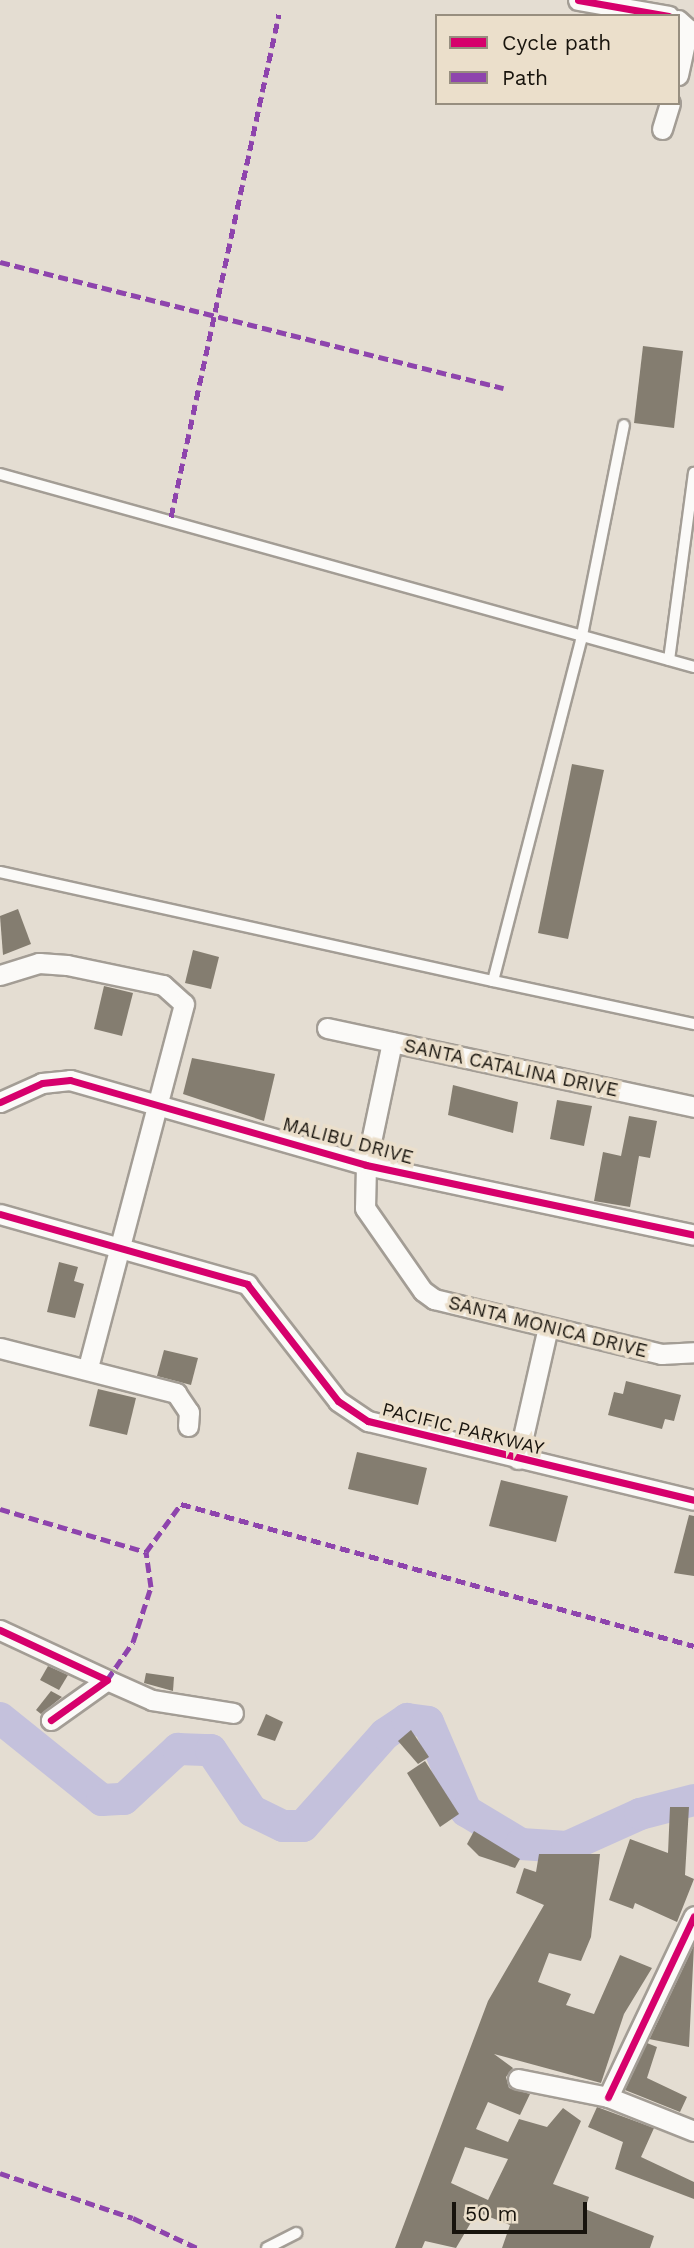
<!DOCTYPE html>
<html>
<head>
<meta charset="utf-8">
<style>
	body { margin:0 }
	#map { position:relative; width:694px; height:2248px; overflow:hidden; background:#e4ddd2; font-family:"Work Sans",sans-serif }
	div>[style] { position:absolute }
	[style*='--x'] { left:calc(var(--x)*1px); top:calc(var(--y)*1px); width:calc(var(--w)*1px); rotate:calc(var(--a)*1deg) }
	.river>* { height:32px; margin:-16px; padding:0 16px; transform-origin:16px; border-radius:16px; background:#c4c1dc }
	.building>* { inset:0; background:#847d70 }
	.roads { filter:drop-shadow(2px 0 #a39d95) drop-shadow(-2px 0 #a39d95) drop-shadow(0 2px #a39d95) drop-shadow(0 -2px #a39d95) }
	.service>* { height:10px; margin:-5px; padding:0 5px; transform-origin:5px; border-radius:5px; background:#fbfaf8 }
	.minor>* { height:19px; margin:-9.5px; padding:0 9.5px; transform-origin:9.5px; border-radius:9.5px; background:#fbfaf8 }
	.quiet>* { height:5px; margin-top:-2.5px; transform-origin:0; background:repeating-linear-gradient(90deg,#8e44ad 0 10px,transparent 0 15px) }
	.cycleway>* { height:7px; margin:-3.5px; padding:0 3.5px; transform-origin:3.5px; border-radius:3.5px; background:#d6006c }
	span { translate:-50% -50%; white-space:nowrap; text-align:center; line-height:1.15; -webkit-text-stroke:7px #ebdfcb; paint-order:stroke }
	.street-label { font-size:19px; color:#18140d }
	.legend { position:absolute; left:435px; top:14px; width:245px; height:91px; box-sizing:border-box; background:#ebdfcb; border:2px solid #978e7f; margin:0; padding:9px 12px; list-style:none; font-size:21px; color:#18140d }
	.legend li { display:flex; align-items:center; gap:14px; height:35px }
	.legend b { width:35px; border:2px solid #978e7f }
	.scale { position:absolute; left:452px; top:2202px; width:135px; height:32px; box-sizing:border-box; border:4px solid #18140d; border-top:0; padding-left:9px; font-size:21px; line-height:24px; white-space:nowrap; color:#18140d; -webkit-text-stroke:5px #ebdfcb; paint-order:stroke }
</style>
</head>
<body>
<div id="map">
	<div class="river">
		<i style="--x:0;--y:1718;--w:131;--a:38.8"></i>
		<i style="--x:102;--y:1800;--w:22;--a:-3"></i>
		<i style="--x:124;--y:1799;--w:74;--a:-42.8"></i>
		<i style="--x:178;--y:1749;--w:33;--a:2"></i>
		<i style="--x:211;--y:1750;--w:73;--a:56.1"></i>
		<i style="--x:252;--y:1811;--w:34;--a:26"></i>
		<i style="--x:283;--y:1826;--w:20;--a:0"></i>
		<i style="--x:303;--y:1826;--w:123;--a:-48.3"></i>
		<i style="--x:385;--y:1734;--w:27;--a:-34"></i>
		<i style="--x:407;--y:1719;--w:21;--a:8"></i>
		<i style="--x:428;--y:1722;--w:97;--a:66.9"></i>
		<i style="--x:466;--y:1811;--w:64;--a:31"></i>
		<i style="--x:521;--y:1844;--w:46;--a:3.7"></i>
		<i style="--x:567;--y:1847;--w:80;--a:-24.3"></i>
		<i style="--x:640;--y:1814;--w:56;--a:-14.5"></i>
	</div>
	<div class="building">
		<i style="clip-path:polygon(643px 346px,683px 351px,674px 428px,634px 423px)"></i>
		<i style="clip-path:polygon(572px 764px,604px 770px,568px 939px,538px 933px)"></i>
		<i style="clip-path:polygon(18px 909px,31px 944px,3px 955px,0 916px)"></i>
		<i style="clip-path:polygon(193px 950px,219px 957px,211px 989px,185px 983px)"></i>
		<i style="clip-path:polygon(104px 986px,133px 993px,122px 1036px,94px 1029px)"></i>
		<i style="clip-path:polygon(192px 1058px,275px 1074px,264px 1121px,183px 1094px)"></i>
		<i style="clip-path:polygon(453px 1085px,518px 1102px,513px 1133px,448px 1115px)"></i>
		<i style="clip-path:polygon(557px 1100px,592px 1106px,584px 1146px,550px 1139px)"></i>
		<i style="clip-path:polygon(629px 1116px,657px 1121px,650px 1158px,639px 1156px,630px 1207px,594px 1201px,603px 1152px,621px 1156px)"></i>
		<i style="clip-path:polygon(59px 1262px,78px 1267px,74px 1281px,84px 1284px,75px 1318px,47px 1312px)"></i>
		<i style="clip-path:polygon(164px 1350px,198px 1358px,191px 1385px,157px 1376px)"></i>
		<i style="clip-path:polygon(626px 1381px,681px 1395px,674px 1421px,665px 1419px,662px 1429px,608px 1415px,614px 1392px,623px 1394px)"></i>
		<i style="clip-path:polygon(98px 1389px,136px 1398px,127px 1435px,89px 1426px)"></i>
		<i style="clip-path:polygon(357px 1452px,427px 1468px,418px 1505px,348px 1489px)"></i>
		<i style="clip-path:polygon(501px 1480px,568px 1496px,556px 1542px,489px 1526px)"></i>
		<i style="clip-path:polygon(689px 1515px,694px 1516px,694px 1576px,674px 1573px)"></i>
		<i style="clip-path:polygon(48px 1666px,68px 1675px,59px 1690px,40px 1680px)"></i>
		<i style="clip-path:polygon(146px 1673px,174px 1677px,173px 1691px,144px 1683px)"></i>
		<i style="clip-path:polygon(51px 1691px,62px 1697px,41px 1714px,36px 1710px)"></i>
		<i style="clip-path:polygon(266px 1714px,283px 1722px,275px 1741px,257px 1735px)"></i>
		<i style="clip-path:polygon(411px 1730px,429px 1757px,418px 1764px,398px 1741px)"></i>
		<i style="clip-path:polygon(425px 1761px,459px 1814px,440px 1827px,407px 1773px)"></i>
		<i style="clip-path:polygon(670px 1807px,689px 1807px,685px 1875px,694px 1879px,677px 1922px,635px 1903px,633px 1909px,609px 1900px,630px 1839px,668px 1853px)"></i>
		<i style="clip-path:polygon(474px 1831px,520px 1859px,515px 1868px,479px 1856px,467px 1844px)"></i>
		<i style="clip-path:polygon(evenodd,539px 1854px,600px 1854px,591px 1937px,581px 1961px,549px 1953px,538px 1982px,571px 1994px,566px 2005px,594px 2014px,620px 1955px,652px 1968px,624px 2014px,601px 2083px,494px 2054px,513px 2068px,506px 2077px,509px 2088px,530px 2094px,520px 2115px,488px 2102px,476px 2129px,508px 2142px,519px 2119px,547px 2127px,563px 2108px,581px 2121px,553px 2184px,589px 2197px,585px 2209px,654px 2236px,650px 2248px,502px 2248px,510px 2225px,477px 2212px,456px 2248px,425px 2241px,422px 2248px,395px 2248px,488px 2001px,544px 1905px,516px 1893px,524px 1868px,536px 1872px,539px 1854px,465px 2147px,508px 2159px,488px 2200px,451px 2183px,465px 2147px)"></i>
		<i style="clip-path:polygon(694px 1945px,689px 2047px,649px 2039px,650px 2038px)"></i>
		<i style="clip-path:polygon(647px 2043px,657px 2047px,647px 2078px,687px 2097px,680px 2112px,625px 2090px)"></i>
		<i style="clip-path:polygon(597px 2107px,654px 2128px,641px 2157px,694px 2182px,694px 2199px,615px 2169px,623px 2142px,588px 2127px)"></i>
	</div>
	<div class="roads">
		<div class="service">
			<i style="--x:0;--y:474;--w:720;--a:15.54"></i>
			<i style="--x:669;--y:660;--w:189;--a:-82.4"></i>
			<i style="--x:0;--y:872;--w:505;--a:12.47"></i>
			<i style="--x:493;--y:981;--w:352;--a:-75.5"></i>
			<i style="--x:581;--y:640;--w:219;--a:-78.7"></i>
			<i style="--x:493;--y:981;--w:206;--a:12.1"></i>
			<i style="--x:267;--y:2248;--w:33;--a:-27"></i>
		</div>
		<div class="minor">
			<i style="--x:578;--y:0;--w:92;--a:10"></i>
			<i style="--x:678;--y:20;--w:13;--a:42"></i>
			<i style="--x:688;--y:29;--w:47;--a:102.3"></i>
			<i style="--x:662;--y:129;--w:27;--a:-73"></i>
			<i style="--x:0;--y:975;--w:41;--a:-17.1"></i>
			<i style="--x:39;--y:963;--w:28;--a:4"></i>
			<i style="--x:67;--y:965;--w:98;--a:11.8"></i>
			<i style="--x:163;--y:985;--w:28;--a:42"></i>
			<i style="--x:184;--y:1004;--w:376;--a:104.8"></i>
			<i style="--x:327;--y:1028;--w:375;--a:12.1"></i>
			<i style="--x:392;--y:1042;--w:126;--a:101.9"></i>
			<i style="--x:366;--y:1165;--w:43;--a:91.3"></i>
			<i style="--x:365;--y:1208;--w:101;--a:55.1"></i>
			<i style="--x:423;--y:1291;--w:14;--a:36"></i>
			<i style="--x:434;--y:1299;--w:234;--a:13.6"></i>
			<i style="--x:661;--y:1354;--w:33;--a:-3"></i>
			<i style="--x:0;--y:1102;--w:46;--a:-24.3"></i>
			<i style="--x:42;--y:1083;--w:28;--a:-6"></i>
			<i style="--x:70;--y:1080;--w:308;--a:16"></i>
			<i style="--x:366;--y:1165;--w:335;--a:12"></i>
			<i style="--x:0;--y:1214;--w:257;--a:15.8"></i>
			<i style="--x:247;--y:1284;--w:148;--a:52.1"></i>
			<i style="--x:338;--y:1401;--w:36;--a:34"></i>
			<i style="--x:368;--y:1421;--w:335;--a:13.6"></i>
			<i style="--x:0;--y:1348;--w:182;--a:14.3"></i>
			<i style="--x:176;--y:1393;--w:23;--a:56"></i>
			<i style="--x:189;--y:1412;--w:14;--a:94"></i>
			<i style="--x:518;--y:1459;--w:135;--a:-77.2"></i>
			<i style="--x:0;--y:1630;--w:118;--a:25"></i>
			<i style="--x:107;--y:1680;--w:69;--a:144.5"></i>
			<i style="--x:107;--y:1680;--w:49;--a:24"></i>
			<i style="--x:152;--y:1700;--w:82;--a:9.1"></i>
			<i style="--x:518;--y:2079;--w:92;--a:11.3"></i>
			<i style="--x:608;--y:2097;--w:92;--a:21.6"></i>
			<i style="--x:608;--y:2097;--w:200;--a:-64.6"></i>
		</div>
	</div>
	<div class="quiet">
		<i style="--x:0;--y:262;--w:519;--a:14.06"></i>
		<i style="--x:171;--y:517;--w:514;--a:-77.88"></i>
		<i style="--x:0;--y:1509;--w:152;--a:16.4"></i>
		<i style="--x:146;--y:1552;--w:59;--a:-53.9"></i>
		<i style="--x:181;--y:1504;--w:532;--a:15.47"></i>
		<i style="--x:107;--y:1680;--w:46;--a:-55.6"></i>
		<i style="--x:133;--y:1642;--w:58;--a:-71.9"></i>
		<i style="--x:151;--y:1587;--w:35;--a:-98"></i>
		<i style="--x:0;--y:2173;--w:140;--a:18.7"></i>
		<i style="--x:133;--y:2218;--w:71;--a:25.1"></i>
	</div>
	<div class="cycleway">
		<i style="--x:578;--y:0;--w:92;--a:10"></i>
		<i style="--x:0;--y:1102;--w:46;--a:-24.3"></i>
		<i style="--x:42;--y:1083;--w:28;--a:-6"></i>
		<i style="--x:70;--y:1080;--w:308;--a:16"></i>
		<i style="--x:366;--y:1165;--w:335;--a:12"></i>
		<i style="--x:0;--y:1214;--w:257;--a:15.8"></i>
		<i style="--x:247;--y:1284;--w:148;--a:52.1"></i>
		<i style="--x:338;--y:1401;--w:36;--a:34"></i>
		<i style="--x:368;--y:1421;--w:335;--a:13.6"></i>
		<i style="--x:0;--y:1630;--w:118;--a:25"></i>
		<i style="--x:107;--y:1680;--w:69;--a:144.5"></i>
		<i style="--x:608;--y:2097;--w:200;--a:-64.6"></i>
	</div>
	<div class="street-label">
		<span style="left:511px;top:1068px;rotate:12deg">SANTA CATALINA DRIVE</span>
		<span style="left:348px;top:1141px;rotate:15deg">MALIBU DRIVE</span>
		<span style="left:548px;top:1327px;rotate:14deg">SANTA MONICA DRIVE</span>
		<span style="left:463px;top:1429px;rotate:14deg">PACIFIC PARKWAY</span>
	</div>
	<ul class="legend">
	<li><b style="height:9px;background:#d6006c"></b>Cycle path</li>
	<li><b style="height:9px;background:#8e44ad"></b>Path</li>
	</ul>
	<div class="scale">50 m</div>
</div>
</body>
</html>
